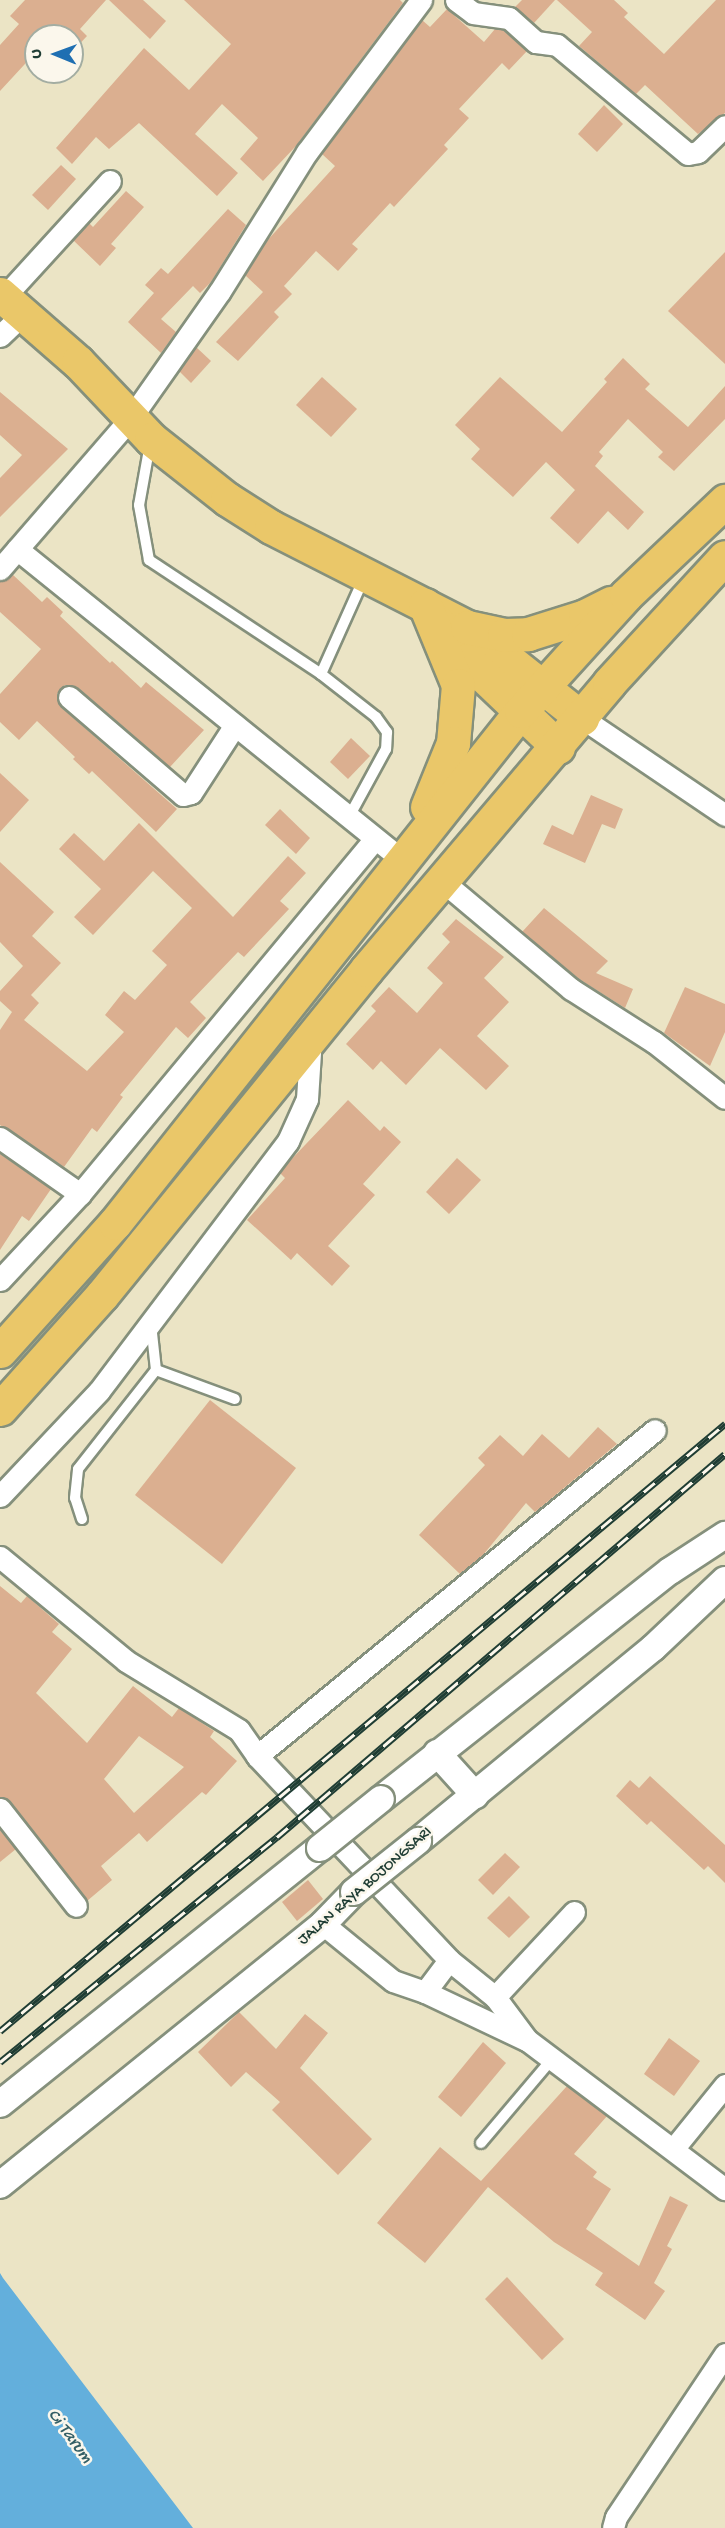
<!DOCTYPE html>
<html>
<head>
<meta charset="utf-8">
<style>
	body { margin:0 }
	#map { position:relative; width:725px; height:2528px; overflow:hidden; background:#ebe4c5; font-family:"Gochi Hand",sans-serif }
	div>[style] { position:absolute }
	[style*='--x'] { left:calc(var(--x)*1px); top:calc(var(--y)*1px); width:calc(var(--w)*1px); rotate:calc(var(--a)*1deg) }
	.water>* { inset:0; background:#63afdc }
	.building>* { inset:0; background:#dbaf90 }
	.roads { filter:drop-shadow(2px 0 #85907c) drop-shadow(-2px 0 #85907c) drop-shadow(0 2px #85907c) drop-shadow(0 -2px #85907c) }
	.service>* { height:10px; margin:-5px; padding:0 5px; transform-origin:5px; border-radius:5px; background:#fff }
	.minor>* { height:21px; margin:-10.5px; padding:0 10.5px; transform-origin:10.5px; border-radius:10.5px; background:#fff }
	.tertiary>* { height:26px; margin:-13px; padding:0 13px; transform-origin:13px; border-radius:13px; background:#fff }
	.primary>* { height:33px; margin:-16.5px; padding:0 16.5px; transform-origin:16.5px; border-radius:16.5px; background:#eac769 }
	.trunk>* { height:33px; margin:-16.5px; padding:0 16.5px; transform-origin:16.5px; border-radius:16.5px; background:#eac769 }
	.rail>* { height:7px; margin-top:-3.5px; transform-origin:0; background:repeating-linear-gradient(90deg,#fbf7ec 0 14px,#1f3d34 0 28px); box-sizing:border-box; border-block:2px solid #1f3d34 }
	.bridges { filter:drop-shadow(2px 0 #85907c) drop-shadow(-2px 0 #85907c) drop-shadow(0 2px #85907c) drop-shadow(0 -2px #85907c) }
	.tertiary-bridge>* { height:26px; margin:-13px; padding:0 13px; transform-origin:13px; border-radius:13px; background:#fff }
	span { translate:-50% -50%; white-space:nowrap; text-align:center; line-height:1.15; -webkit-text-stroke:5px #fbf7ec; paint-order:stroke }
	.street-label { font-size:16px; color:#1f3d34 }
	.water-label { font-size:18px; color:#335f66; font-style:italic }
	.north { position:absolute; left:24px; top:24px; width:60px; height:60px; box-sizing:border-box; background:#fbf7ec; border:2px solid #a3ada2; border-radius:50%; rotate:271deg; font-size:16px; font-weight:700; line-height:24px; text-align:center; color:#1f3d34 }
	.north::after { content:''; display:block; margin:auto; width:21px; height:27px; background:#1f6fb2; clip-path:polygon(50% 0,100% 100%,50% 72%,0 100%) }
</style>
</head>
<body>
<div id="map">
	<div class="water">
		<i style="clip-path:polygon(0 2273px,3px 2278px,193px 2528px,0 2528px)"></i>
	</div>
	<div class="building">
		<i style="clip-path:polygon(25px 0,106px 0,80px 29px,87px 36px,72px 52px,72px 36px,36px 36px,36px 52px,0 91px,0 45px,19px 24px,10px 16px)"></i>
		<i style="clip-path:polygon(109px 0,143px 0,166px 21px,150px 39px)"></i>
		<i style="clip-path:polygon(184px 0,400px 0,403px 3px,296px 146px,263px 181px,240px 159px,258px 138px,222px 104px,195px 134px,238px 173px,217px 196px,139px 123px,109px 149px,96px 137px,72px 164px,56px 148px,144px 48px,189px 90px,231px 44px)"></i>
		<i style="clip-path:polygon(522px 0,555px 0,534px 23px,515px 7px)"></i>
		<i style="clip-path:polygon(557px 0,614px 0,628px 13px,624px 17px,664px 54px,716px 0,725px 0,725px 113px,698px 134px,645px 85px,636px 94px,579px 46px,592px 32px)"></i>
		<i style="clip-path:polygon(447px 9px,484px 42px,495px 29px,503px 30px,527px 51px,509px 70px,502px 63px,459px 109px,469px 118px,444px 145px,448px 149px,394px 207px,390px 203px,352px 244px,358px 249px,338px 271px,316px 251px,284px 286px,292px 294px,274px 312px,279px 317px,238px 361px,216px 342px,263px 292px,245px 275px,265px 243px,335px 166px,322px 154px,422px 20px,430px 27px)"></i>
		<i style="clip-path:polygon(604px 105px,623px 124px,597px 152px,578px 134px)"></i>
		<i style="clip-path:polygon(61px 165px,76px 179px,48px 210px,32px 195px)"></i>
		<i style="clip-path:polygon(126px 191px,144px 207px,111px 244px,116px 248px,100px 266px,73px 240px,89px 223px,93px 227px)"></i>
		<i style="clip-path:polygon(228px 209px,246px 225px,211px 282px,200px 293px,193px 286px,161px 319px,176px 332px,161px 353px,128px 322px,154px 293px,145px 285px,161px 268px,168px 274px)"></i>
		<i style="clip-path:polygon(725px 252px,725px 364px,668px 311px)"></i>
		<i style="clip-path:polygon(196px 347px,211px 361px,191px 383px,179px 371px)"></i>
		<i style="clip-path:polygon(623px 358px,650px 384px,645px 389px,688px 427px,725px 386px,725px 419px,674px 471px,658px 457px,663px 452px,628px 419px,599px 452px,603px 456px,595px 466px,644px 512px,628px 530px,608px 511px,578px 544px,550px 518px,575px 490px,546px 462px,513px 497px,471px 459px,480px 449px,455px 425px,500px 377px,562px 432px,607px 382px,604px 379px)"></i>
		<i style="clip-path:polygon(322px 377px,357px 409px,331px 437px,296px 405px)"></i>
		<i style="clip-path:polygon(0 392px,68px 449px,0 517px,0 478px,22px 455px,0 435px)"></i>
		<i style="clip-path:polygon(12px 574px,42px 602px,47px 597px,63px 612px,60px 616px,110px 663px,112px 661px,141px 688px,146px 682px,204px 730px,170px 767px,77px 687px,65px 685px,57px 694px,61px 707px,177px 809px,156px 832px,92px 771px,89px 774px,73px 759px,75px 757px,37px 721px,19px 740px,0 722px,0 694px,41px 649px,0 612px,0 581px)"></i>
		<i style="clip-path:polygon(351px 738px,370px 756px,348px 779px,330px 762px)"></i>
		<i style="clip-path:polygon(0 773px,29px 800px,0 832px)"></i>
		<i style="clip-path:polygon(591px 795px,623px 809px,615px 829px,602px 824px,585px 863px,543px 844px,552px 825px,573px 835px)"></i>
		<i style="clip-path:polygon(280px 809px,310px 838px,296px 854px,265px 825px)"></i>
		<i style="clip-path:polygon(139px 823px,233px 917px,288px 856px,306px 873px,280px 901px,289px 909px,244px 957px,238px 952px,190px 1002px,206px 1018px,188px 1038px,176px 1027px,120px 1095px,123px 1097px,97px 1132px,92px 1128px,64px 1167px,0 1125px,0 1030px,12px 1012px,0 1001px,0 991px,23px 966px,0 942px,0 862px,54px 912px,32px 936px,61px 963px,31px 995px,39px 1003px,24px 1020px,87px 1071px,124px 1032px,105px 1015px,124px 991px,135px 1000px,167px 965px,152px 951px,192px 908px,153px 871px,93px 935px,74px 917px,101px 889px,59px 849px,74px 833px,104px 861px)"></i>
		<i style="clip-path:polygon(544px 908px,608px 961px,596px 973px,633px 989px,625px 1008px,579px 979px,522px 932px)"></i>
		<i style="clip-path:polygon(456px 919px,504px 957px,484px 978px,509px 1002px,477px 1036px,509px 1066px,486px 1090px,440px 1048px,406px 1085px,381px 1061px,373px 1070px,346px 1044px,376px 1011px,371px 1006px,389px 987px,417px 1013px,443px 983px,427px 968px,450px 942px,442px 934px)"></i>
		<i style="clip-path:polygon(685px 987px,725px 1004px,725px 1032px,710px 1066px,664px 1033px)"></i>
		<i style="clip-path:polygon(348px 1100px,380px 1131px,384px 1126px,401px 1142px,363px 1184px,375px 1195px,328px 1246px,350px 1266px,332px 1286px,297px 1253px,291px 1260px,247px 1220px,285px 1178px,280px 1173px,284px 1167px)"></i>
		<i style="clip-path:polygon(0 1154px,51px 1189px,29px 1221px,22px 1216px,0 1250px)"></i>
		<i style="clip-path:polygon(457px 1158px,481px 1180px,449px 1214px,426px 1192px)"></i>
		<i style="clip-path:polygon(210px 1400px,296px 1468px,222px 1564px,135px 1495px)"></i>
		<i style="clip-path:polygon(598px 1427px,617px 1444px,535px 1512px,526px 1503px,483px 1555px,460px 1574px,419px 1535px,485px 1465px,478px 1458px,500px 1435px,523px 1456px,542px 1434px,569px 1458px)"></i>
		<i style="clip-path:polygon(evenodd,0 1586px,21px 1603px,27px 1596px,59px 1624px,52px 1632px,72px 1649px,36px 1693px,87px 1743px,133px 1686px,172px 1717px,179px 1708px,214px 1731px,210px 1737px,237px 1761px,206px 1795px,202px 1792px,147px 1842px,139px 1833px,101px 1866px,112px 1880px,87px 1901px,10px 1801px,0 1797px,0 1586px,139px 1736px,184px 1767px,134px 1813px,104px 1779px,139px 1736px)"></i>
		<i style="clip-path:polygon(650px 1776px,725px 1845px,725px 1883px,708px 1866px,704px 1870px,651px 1821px,647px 1825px,616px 1796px,630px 1780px,639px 1788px)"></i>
		<i style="clip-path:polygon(0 1830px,16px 1849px,0 1862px)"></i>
		<i style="clip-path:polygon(505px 1853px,520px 1867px,493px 1895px,478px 1880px)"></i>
		<i style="clip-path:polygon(308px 1880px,323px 1899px,297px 1921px,282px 1902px)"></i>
		<i style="clip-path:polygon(509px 1896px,530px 1917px,509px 1938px,487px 1918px)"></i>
		<i style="clip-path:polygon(239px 2012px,276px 2049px,305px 2014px,328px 2033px,300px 2068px,372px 2139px,338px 2175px,272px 2110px,280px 2102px,246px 2072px,231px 2087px,198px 2052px)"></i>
		<i style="clip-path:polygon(669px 2038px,700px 2061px,674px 2096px,644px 2074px)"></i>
		<i style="clip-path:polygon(483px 2042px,506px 2063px,461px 2117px,438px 2097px)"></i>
		<i style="clip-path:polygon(567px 2086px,607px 2116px,574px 2154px,597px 2172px,593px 2177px,611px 2189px,586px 2229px,639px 2266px,670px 2196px,688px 2205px,667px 2246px,672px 2249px,654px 2283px,665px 2291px,645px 2320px,595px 2285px,603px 2273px,554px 2242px,488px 2187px,425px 2263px,377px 2223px,440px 2147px,481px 2181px)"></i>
		<i style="clip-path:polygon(507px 2277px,564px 2339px,542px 2360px,485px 2299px)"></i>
	</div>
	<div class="roads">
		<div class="service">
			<i style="--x:150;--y:444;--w:62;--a:100.2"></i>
			<i style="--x:139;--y:505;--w:56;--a:79.7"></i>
			<i style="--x:149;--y:560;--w:206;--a:33.5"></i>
			<i style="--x:321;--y:674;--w:70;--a:38"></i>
			<i style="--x:376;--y:717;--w:19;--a:54"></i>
			<i style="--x:387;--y:732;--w:17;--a:93"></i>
			<i style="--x:386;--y:749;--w:77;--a:118.6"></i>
			<i style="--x:321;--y:674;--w:105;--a:-65.9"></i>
			<i style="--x:151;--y:1324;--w:46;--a:83.8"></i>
			<i style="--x:156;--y:1370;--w:84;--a:20.2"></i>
			<i style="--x:82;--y:1519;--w:22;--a:-108"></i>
			<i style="--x:75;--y:1498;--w:29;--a:-84"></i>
			<i style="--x:78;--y:1469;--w:126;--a:-51.8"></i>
			<i style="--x:481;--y:2143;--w:110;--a:-49.8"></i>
		</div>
		<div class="minor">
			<i style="--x:456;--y:0;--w:21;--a:37"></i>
			<i style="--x:473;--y:13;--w:36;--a:8"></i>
			<i style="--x:509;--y:18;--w:36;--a:42"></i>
			<i style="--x:536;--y:42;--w:21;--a:8"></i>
			<i style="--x:557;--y:45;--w:170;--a:39.8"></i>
			<i style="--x:688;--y:154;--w:10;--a:-11"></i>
			<i style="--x:698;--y:152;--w:37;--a:-44"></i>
			<i style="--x:4;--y:297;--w:157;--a:-47.6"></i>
			<i style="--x:0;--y:336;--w:33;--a:-44"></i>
			<i style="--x:17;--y:549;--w:495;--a:38.9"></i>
			<i style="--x:0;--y:569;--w:198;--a:-49.1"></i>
			<i style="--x:130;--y:419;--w:156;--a:-54.9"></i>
			<i style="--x:220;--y:291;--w:164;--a:-58"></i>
			<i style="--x:307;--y:152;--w:190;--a:-53.1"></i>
			<i style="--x:69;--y:697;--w:150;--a:40.7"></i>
			<i style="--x:183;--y:795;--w:8;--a:-14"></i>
			<i style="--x:191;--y:793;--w:81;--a:-57.1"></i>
			<i style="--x:582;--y:718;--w:173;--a:34.1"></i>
			<i style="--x:441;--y:880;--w:170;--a:40"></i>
			<i style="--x:571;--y:989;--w:98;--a:32.6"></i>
			<i style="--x:654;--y:1042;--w:90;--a:38.3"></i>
			<i style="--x:0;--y:1138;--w:98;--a:35"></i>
			<i style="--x:0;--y:1280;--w:117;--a:-47.1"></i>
			<i style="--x:80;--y:1194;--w:462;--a:-50.3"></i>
			<i style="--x:0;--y:1496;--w:144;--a:-46.7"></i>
			<i style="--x:99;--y:1391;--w:313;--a:-52.9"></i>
			<i style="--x:288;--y:1141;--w:46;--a:-65.7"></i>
			<i style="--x:307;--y:1099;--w:62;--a:-86.3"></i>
			<i style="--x:0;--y:1557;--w:163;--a:39.5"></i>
			<i style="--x:126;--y:1661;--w:132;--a:31.4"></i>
			<i style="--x:239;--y:1730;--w:32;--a:55"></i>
			<i style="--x:257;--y:1756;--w:280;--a:46.7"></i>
			<i style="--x:449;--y:1960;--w:59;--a:38.8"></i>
			<i style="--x:495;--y:1997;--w:54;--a:53.3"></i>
			<i style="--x:527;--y:2040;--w:248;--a:37"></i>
			<i style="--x:257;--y:1756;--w:514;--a:-39.32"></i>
			<i style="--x:0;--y:1809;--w:123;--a:51.9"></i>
			<i style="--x:323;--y:1924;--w:90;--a:39.2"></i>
			<i style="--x:393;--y:1981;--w:34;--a:19"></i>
			<i style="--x:425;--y:1992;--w:112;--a:25.4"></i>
			<i style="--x:425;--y:1992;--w:40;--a:-53"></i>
			<i style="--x:495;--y:1997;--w:116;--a:-47.1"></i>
			<i style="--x:674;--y:2148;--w:81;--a:-51"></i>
			<i style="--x:613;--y:2528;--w:11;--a:-75"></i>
			<i style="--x:616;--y:2517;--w:196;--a:-56.2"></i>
		</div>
		<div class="tertiary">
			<i style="--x:437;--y:1753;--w:57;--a:47.9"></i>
			<i style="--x:381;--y:1799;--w:368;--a:-38.3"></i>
			<i style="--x:670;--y:1571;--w:66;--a:-33.2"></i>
			<i style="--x:418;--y:1841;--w:304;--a:-39.4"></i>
			<i style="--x:653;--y:1648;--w:99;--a:-43.4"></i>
			<i style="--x:0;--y:2104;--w:410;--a:-38.7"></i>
			<i style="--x:0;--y:2185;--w:415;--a:-38.9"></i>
			<i style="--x:323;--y:1924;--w:45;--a:-45.9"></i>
		</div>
		<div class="primary">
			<i style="--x:0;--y:294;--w:103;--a:41.1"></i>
			<i style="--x:78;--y:362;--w:106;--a:46.5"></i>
			<i style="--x:151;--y:439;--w:97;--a:38.3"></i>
			<i style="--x:227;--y:499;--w:52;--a:32.5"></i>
			<i style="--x:271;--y:527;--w:220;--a:27"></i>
			<i style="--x:467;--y:627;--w:147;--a:38.4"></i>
			<i style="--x:437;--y:621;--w:49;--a:52.4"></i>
			<i style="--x:467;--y:660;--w:126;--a:43.7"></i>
		</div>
		<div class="trunk">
			<i style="--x:425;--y:605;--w:87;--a:67.6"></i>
			<i style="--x:458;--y:685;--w:58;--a:94.9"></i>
			<i style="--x:453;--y:743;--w:69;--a:112.1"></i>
			<i style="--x:467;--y:627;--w:38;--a:12"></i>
			<i style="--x:504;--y:635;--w:24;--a:-2"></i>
			<i style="--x:528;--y:634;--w:60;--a:-17.5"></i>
			<i style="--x:585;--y:616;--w:29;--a:-27"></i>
			<i style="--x:0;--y:1351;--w:172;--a:-48.1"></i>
			<i style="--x:115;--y:1223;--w:653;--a:-51.59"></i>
			<i style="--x:521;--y:711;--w:156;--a:-47.8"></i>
			<i style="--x:626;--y:595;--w:137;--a:-43.5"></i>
			<i style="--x:0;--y:1409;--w:153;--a:-48.2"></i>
			<i style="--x:102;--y:1295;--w:419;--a:-50.9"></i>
			<i style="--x:366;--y:970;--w:376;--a:-49.7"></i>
			<i style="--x:609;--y:683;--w:171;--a:-47.4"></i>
		</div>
	</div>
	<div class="rail">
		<i style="--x:0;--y:2031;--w:946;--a:-39.94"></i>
		<i style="--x:0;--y:2062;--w:357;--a:-39.1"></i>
		<i style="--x:277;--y:1837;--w:589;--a:-40.53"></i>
	</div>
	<div class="bridges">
		<div class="tertiary-bridge">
			<i style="--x:320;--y:1848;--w:78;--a:-38.8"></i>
			<i style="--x:354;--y:1892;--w:82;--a:-38.6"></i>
		</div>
	</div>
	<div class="street-label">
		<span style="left:366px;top:1887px;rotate:-41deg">JALAN RAYA BOJONGSARI</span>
	</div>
	<div class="water-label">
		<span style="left:69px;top:2437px;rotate:53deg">Ci Tarum</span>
	</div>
	<div class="north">U</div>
</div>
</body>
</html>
